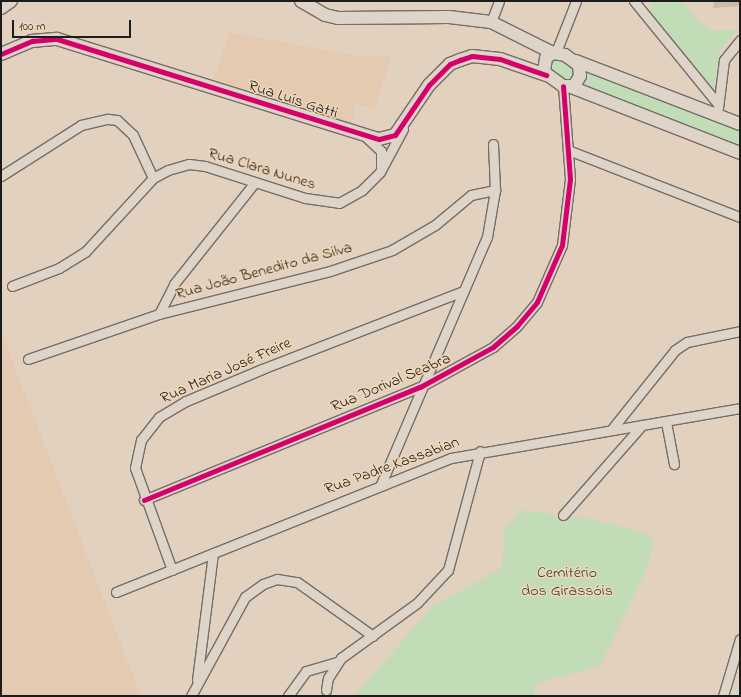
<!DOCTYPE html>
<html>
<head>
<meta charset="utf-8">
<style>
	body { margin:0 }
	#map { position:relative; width:741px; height:697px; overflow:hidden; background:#e3d1c0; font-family:"Indie Flower",sans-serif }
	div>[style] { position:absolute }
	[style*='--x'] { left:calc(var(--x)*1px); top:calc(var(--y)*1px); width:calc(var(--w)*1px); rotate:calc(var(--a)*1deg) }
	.built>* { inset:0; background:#e5cab2 }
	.green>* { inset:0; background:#c1dcb6 }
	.building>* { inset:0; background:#c9baad }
	.roads { filter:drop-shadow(1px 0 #766d66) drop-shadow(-1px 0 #766d66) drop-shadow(0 1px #766d66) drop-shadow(0 -1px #766d66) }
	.minor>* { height:9px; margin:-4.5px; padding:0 4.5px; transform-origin:4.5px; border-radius:4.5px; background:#dfd4c8 }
	.tertiary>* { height:12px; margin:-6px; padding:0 6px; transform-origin:6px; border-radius:6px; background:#dfd4c8 }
	.cycleway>* { height:5px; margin:-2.5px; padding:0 2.5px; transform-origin:2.5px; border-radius:2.5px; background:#d6006c }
	span { translate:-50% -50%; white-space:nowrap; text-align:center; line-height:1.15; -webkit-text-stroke:3px #f0d7b8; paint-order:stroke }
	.street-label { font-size:16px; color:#1c1c1c }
	.park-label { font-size:16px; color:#374439 }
	.frame { position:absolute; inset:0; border:2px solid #1c1c1c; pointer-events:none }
	.scale { position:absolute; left:12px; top:20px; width:119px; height:18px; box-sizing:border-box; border:2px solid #1c1c1c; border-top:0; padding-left:5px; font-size:12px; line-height:14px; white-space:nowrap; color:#1c1c1c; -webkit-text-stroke:3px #f0d7b8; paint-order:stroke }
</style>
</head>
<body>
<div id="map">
	<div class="built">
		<i style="clip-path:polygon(229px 32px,358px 56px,392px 57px,374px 109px,356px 104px,352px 125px,214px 79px)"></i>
		<i style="clip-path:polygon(1px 331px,141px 696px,1px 696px)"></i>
	</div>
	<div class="green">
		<i style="clip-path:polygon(653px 1px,683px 1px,695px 19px,711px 30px,737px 30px,720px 51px,713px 90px,649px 16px)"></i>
		<i style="clip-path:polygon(555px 60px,576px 68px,575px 74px,568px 80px,548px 72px)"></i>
		<i style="clip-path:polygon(589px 67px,740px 126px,740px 148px,582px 86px)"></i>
		<i style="clip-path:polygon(522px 510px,592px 519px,646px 533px,653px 541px,648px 566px,600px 666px,537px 683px,533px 696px,354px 696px,433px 606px,502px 568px,505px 529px)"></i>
	</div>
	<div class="building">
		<i style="clip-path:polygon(714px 1px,740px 1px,740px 6px,713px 8px)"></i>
	</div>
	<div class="roads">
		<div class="minor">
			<i style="--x:634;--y:1;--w:133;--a:50.8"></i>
			<i style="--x:491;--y:22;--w:22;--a:-69"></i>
			<i style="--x:556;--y:52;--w:55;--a:-68.6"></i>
			<i style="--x:718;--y:108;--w:48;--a:-82.9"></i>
			<i style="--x:724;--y:60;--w:26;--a:-51"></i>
			<i style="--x:367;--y:138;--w:19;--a:43"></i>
			<i style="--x:381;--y:151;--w:16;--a:90"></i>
			<i style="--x:568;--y:150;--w:185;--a:21.3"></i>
			<i style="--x:1;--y:176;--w:95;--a:-32.5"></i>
			<i style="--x:81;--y:125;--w:28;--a:-13"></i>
			<i style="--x:108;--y:119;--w:9;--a:6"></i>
			<i style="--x:117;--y:120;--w:22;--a:43"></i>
			<i style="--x:133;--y:135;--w:47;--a:65.1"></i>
			<i style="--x:12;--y:286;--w:50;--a:-21"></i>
			<i style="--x:59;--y:268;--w:31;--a:-32"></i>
			<i style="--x:85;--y:252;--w:100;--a:-47.4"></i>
			<i style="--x:153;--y:178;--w:17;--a:-28"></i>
			<i style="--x:168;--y:170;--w:22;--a:-16"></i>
			<i style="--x:189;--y:164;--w:16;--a:7"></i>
			<i style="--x:205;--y:166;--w:105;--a:17.7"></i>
			<i style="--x:305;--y:198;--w:34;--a:8"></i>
			<i style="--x:339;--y:203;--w:26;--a:-29"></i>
			<i style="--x:362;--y:190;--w:25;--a:-45"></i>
			<i style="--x:380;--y:172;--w:49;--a:-61.9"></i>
			<i style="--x:159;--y:314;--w:34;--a:-63"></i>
			<i style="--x:174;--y:284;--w:130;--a:-51.5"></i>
			<i style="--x:28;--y:359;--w:139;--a:-19"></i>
			<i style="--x:159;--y:314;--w:176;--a:-14.1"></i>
			<i style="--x:330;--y:271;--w:65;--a:-18.7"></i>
			<i style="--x:392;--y:250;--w:50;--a:-30.2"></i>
			<i style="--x:435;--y:225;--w:47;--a:-39.8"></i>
			<i style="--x:471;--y:195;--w:25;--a:-12"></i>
			<i style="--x:666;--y:422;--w:43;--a:79.2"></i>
			<i style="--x:611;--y:430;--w:102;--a:-51.3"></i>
			<i style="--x:675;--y:350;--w:14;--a:-34"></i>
			<i style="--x:687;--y:342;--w:54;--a:-11.7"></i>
			<i style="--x:381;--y:484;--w:269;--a:-66.8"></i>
			<i style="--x:487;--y:237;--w:48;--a:-80.3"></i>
			<i style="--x:495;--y:190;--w:46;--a:-92.5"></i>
			<i style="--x:144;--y:500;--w:298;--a:-22.3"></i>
			<i style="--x:420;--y:387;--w:83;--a:-28.7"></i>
			<i style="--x:493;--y:347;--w:32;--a:-41"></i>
			<i style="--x:517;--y:326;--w:31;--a:-50"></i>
			<i style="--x:537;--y:302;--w:62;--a:-66.3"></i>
			<i style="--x:562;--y:245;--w:66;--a:-83.1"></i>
			<i style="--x:570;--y:179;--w:93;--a:-94.3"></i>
			<i style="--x:563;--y:515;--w:120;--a:-48.7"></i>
			<i style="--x:172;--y:570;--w:109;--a:-109.9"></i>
			<i style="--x:135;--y:468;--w:29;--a:-78"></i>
			<i style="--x:141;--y:440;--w:29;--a:-52"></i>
			<i style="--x:159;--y:417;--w:31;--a:-31"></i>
			<i style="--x:186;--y:401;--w:82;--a:-22.8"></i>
			<i style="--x:262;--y:369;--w:213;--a:-21.2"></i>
			<i style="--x:116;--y:592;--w:361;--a:-21.8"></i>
			<i style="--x:451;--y:458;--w:293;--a:-9.8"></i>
			<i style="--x:197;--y:680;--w:128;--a:-82.8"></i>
			<i style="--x:326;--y:690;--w:12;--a:-81"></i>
			<i style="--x:328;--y:678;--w:24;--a:-57"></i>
			<i style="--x:341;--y:658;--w:94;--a:-35.9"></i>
			<i style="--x:417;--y:603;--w:45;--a:-46.8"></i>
			<i style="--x:448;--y:570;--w:123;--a:-74.9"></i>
			<i style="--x:191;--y:696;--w:113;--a:-61.4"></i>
			<i style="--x:245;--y:597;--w:22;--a:-36"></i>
			<i style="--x:263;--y:584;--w:15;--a:-20"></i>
			<i style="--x:277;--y:579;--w:20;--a:9"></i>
			<i style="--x:297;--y:582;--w:93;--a:35.4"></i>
			<i style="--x:288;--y:696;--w:31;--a:-54"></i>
			<i style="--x:306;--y:671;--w:32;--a:-16"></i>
			<i style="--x:723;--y:696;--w:59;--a:-73.4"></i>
		</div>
		<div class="tertiary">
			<i style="--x:301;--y:1;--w:28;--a:30"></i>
			<i style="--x:325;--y:15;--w:13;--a:13"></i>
			<i style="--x:338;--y:18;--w:111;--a:-0.5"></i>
			<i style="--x:449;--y:17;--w:42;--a:6.8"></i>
			<i style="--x:491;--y:22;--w:69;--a:26.6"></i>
			<i style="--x:1;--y:8;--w:12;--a:-35"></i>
			<i style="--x:553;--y:53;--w:12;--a:9"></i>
			<i style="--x:565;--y:55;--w:17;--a:36"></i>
			<i style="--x:579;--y:65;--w:11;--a:85"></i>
			<i style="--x:580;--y:76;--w:12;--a:121"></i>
			<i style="--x:574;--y:86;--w:11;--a:180"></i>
			<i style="--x:563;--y:86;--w:24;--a:-144"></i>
			<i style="--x:544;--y:72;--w:14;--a:-82"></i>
			<i style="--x:546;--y:58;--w:9;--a:-36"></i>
			<i style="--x:1;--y:54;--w:34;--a:-23"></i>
			<i style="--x:32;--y:41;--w:25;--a:-5"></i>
			<i style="--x:57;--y:39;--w:337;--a:17.3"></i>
			<i style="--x:379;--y:139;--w:16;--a:-14"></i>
			<i style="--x:395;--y:135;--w:60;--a:-55.8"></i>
			<i style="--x:429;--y:85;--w:30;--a:-45"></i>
			<i style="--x:450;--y:64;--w:11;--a:-22"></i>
			<i style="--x:460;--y:60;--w:13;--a:-18"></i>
			<i style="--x:472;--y:56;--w:28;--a:6"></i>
			<i style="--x:500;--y:59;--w:49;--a:19.2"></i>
			<i style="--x:576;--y:61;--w:176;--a:21"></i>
			<i style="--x:571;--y:87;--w:181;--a:21.3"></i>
		</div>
	</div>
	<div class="cycleway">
		<i style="--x:1;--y:54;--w:34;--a:-23"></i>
		<i style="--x:32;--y:41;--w:25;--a:-5"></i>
		<i style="--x:57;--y:39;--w:337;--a:17.3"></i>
		<i style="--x:379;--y:139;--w:16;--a:-14"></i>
		<i style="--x:395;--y:135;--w:60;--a:-55.8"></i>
		<i style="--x:429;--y:85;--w:30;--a:-45"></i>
		<i style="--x:450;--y:64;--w:11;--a:-22"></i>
		<i style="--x:460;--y:60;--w:13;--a:-18"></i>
		<i style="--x:472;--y:56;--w:28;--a:6"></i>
		<i style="--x:500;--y:59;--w:49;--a:19.2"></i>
		<i style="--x:144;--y:500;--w:298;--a:-22.3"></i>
		<i style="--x:420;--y:387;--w:83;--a:-28.7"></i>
		<i style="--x:493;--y:347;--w:32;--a:-41"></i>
		<i style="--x:517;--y:326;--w:31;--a:-50"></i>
		<i style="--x:537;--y:302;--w:62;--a:-66.3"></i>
		<i style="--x:562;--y:245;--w:66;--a:-83.1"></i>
		<i style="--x:570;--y:179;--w:93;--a:-94.3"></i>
	</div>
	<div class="street-label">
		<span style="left:293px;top:100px;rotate:18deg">Rua Luís Gatti</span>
		<span style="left:262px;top:169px;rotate:17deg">Rua Clara Nunes</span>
		<span style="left:264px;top:271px;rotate:-15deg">Rua João Benedito da Silva</span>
		<span style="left:226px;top:371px;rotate:-24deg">Rua Maria José Freire</span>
		<span style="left:391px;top:383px;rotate:-23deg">Rua Dorival Seabra</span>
		<span style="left:392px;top:466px;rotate:-20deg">Rua Padre Kassabian</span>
	</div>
	<div class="park-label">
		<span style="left:567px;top:582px">Cemitério<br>dos Girassóis</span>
	</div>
	<div class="frame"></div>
	<div class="scale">100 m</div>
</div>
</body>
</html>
